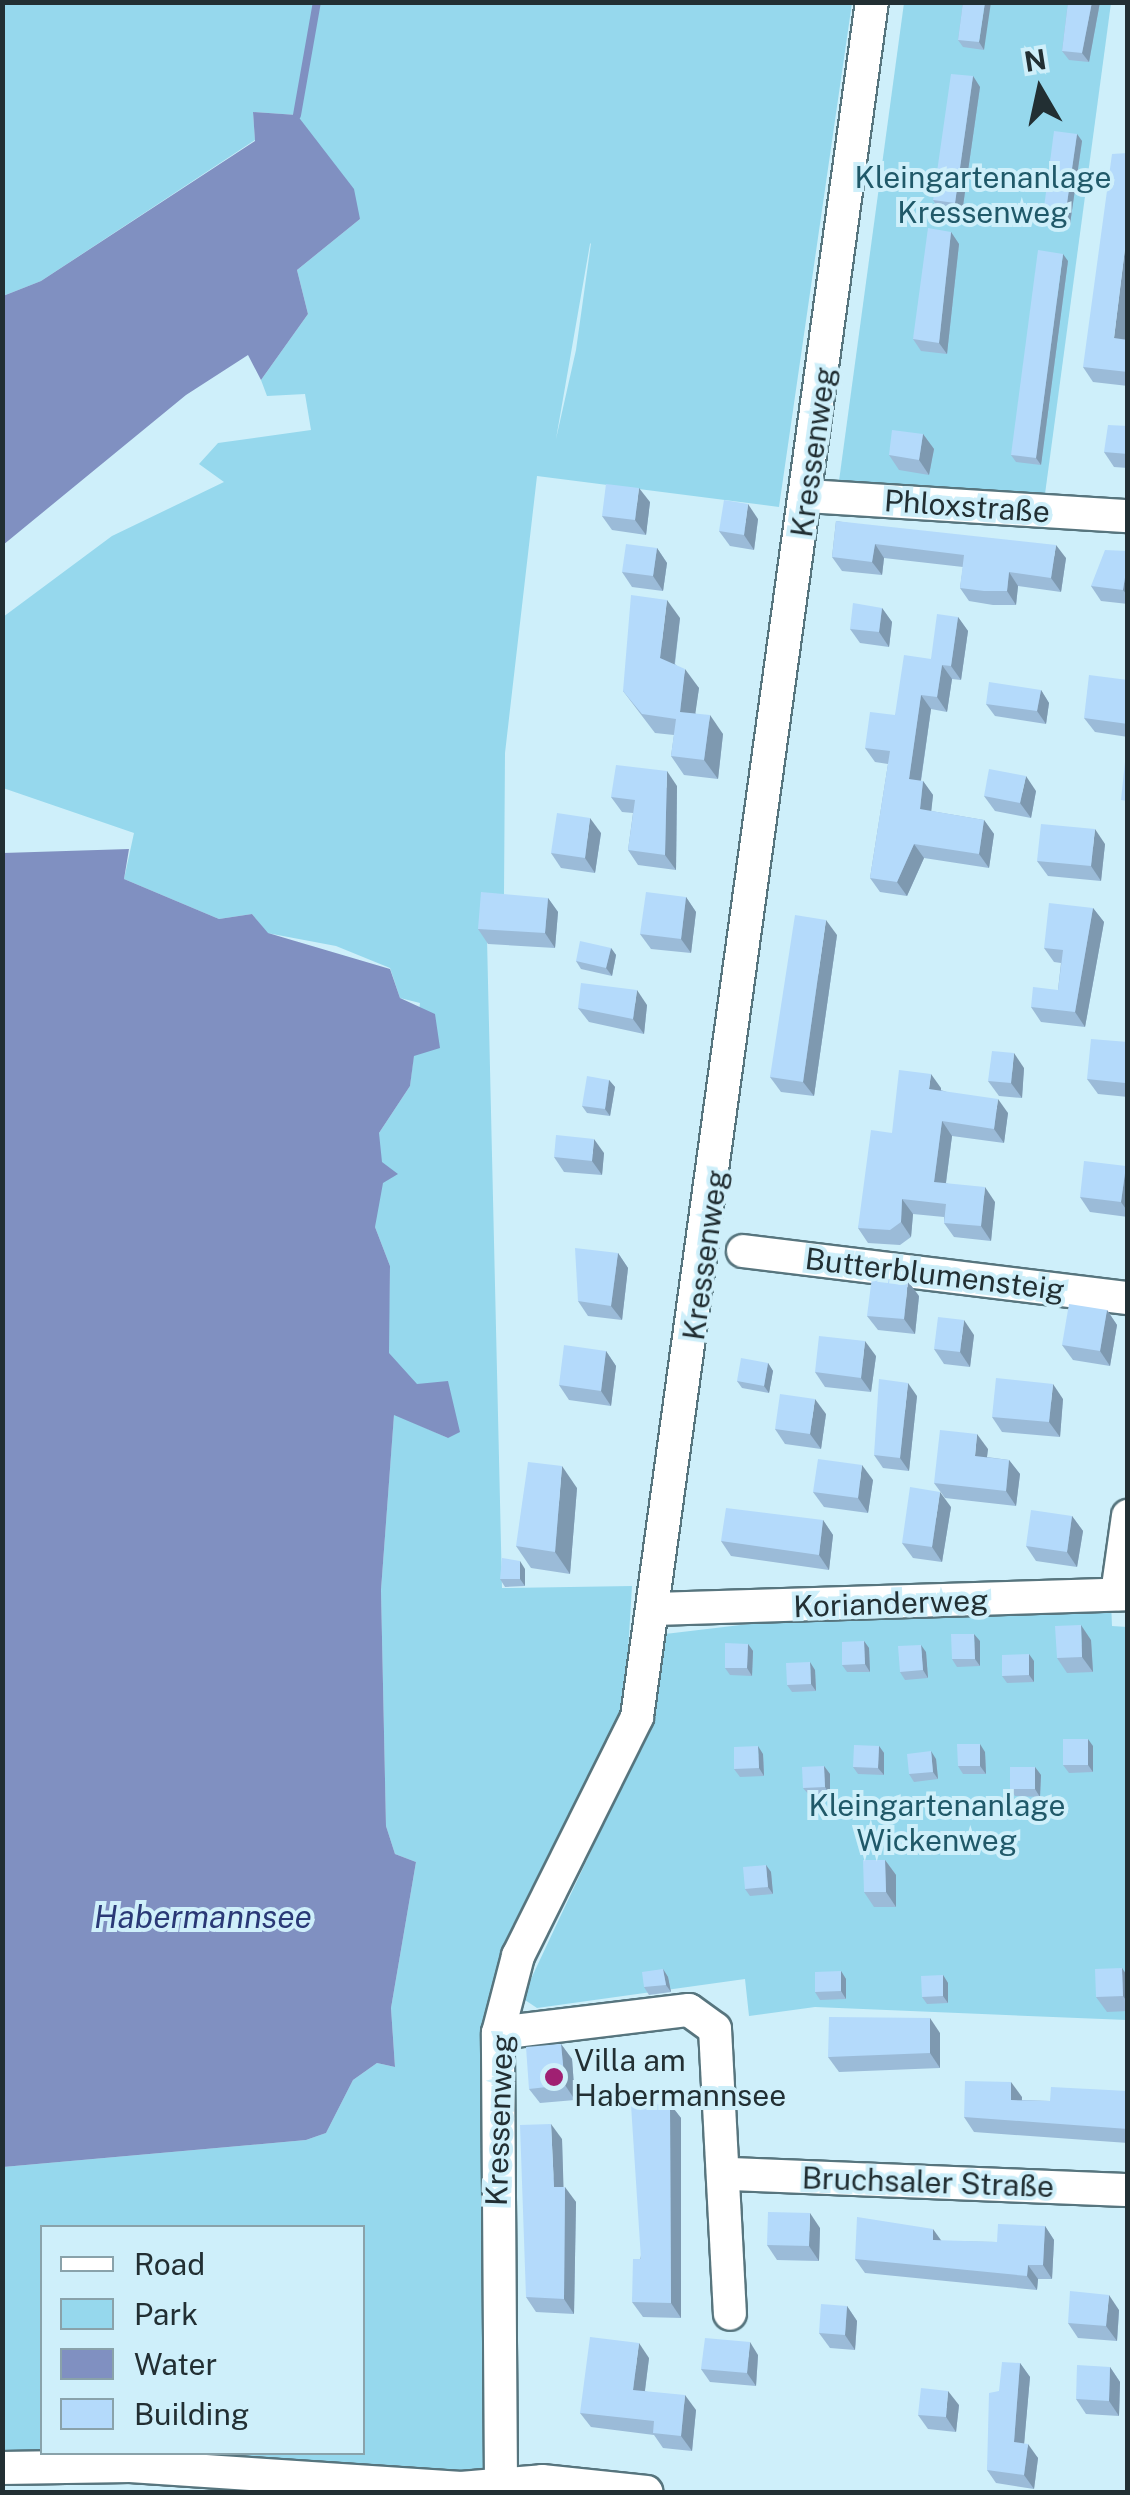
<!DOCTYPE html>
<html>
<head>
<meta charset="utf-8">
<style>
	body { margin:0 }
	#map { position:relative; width:1130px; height:2495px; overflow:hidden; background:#ceeffa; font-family:"Public Sans",sans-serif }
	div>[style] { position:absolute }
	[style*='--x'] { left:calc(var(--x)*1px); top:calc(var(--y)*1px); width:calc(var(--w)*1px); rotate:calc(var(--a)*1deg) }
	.green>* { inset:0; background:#96d8ed }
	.water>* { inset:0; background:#8090c1 }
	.stream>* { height:8px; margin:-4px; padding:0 4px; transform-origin:4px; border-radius:4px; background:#8090c1 }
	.roads { filter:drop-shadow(2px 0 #57757e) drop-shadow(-2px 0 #57757e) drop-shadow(0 2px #57757e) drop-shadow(0 -2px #57757e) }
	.minor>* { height:32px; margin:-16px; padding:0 16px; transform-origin:16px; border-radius:16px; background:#fff }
	.wall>* { inset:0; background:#9bbbd8 }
	.shaded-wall>* { inset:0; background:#7e99b0 }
	.building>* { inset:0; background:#b4dafb }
	.dots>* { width:28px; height:28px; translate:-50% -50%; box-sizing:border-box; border:5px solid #ceeffa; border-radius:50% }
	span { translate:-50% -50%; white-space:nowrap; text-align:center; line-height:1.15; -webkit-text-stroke:8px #ceeffa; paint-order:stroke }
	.park-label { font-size:30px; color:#205969 }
	.street-label { font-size:30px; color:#222f33 }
	.poi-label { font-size:30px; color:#222f33 }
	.left { translate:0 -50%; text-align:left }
	.water-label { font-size:32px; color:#2a3976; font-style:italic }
	.frame { position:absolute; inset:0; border:5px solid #222f33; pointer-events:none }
	.legend { position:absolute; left:40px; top:2225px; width:325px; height:230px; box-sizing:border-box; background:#ceeffa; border:2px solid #89a2aa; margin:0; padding:12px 18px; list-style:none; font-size:30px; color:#222f33 }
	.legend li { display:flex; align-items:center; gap:20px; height:50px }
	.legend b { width:50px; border:2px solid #89a2aa }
	.north { position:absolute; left:990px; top:40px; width:100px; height:100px; -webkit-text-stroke:8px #ceeffa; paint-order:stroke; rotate:351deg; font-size:28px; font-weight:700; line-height:40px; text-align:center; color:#222f33 }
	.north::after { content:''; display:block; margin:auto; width:35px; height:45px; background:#222f33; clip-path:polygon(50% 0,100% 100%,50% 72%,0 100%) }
</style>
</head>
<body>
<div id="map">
	<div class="green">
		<i style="clip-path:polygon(evenodd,2px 3px,852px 3px,779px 507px,537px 476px,505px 753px,504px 894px,486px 895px,502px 1588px,632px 1586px,624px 1718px,484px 2044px,483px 2476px,124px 2453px,362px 2452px,362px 2228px,42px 2228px,42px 2452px,3px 2456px,3px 2167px,306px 2140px,326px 2133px,353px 2080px,377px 2063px,395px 2067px,391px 2008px,416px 1862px,395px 1854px,386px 1826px,381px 1590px,394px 1414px,448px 1438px,388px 1353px,390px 1266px,375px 1227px,379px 1133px,410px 1086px,420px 1003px,400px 998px,390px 968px,336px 946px,267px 933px,252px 914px,219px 919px,124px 879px,134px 833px,3px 788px,3px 617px,112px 536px,224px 482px,199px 464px,218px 443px,311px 430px,305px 394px,267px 396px,261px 380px,308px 314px,297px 270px,360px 219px,297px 115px,253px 112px,255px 140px,41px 281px,3px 296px,2px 3px,591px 243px,576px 350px,556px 439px,590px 244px,591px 243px)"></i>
		<i style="clip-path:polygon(904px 3px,1111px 3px,1045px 494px,839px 481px)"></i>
		<i style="clip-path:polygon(1111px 1602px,1112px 1626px,1127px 1627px,1127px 2020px,815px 2007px,749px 2016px,745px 1979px,537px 2008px,522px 1998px,647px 1732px,665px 1634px,835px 1614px)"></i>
	</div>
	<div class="water">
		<i style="clip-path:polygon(253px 112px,297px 115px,354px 189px,360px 219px,297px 270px,308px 314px,261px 380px,248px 355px,186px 395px,3px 545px,3px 296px,41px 281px,255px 141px)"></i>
		<i style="clip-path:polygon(129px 849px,124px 879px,219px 919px,252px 914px,268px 933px,390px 969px,400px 998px,435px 1014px,440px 1048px,414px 1056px,410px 1086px,379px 1133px,382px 1162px,398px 1174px,383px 1183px,375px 1227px,390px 1266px,389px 1353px,417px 1384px,448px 1381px,460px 1432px,448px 1438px,394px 1415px,381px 1590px,386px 1826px,395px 1854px,416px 1862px,391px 2008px,395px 2067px,377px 2063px,353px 2080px,326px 2133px,306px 2140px,3px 2167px,3px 853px)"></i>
	</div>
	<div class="stream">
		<i style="--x:297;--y:115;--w:115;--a:-80"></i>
	</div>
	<div class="roads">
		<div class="minor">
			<i style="--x:807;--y:496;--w:322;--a:3.6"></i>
			<i style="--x:743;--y:1251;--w:388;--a:7"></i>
			<i style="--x:1117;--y:1594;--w:79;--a:-82"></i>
			<i style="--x:655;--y:1609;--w:473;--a:-1.8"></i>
			<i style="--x:498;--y:2033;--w:192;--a:-6.9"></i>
			<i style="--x:689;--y:2010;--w:32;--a:36"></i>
			<i style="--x:715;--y:2029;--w:285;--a:87"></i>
			<i style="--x:729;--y:2174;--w:399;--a:2.3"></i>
			<i style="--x:2;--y:2468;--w:128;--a:-0.9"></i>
			<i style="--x:130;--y:2466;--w:332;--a:3.8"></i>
			<i style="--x:461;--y:2488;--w:81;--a:-4.9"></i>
			<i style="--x:542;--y:2481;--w:105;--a:6"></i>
			<i style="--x:501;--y:2483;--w:450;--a:-90.4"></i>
			<i style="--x:498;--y:2033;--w:80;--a:-75.4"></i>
			<i style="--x:518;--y:1956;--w:267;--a:-63.5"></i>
			<i style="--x:637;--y:1717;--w:1731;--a:-82.2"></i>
		</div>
	</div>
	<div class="wall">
		<i style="clip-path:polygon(963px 2px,984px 50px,963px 47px,958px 40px)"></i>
		<i style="clip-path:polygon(1068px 2px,1100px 2px,1089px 62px,1069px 60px,1062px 51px)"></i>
		<i style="clip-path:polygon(973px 76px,980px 87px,962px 213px,940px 211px,933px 200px)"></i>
		<i style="clip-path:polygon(1077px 134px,1082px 141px,1070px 224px,1048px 222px,1043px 215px)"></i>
		<i style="clip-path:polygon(951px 232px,959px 244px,947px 354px,921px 351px,913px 339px)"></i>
		<i style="clip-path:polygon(1068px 261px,1041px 465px,1016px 462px,1011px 455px)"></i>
		<i style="clip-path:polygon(1126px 339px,1128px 340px,1128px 386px,1093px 382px,1083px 367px)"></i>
		<i style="clip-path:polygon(1128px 426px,1128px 468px,1114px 467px,1104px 452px)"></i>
		<i style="clip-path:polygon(923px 434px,934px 449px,929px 475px,899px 470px,889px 455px)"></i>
		<i style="clip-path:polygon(650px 502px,646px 535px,612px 530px,602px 516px)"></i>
		<i style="clip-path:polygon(758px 519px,754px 550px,730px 546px,719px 531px)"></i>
		<i style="clip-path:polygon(836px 521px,1066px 558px,1061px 592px,1018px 586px,1016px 605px,993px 605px,969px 601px,960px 588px,963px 567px,884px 558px,882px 575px,842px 571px,832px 557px)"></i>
		<i style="clip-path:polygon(657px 548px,667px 563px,663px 591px,632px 587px,622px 572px)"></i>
		<i style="clip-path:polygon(1128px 551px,1128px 604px,1101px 601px,1091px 586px)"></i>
		<i style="clip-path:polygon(882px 608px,892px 622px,889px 647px,860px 643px,850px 629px)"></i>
		<i style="clip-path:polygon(958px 617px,968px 631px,961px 680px,952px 679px,947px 712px,931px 709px,921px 781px,923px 781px,933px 795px,931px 811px,984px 820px,994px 834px,989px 868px,924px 858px,907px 896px,880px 892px,870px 878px,888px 764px,875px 762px,865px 748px,895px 715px)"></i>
		<i style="clip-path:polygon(680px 618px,675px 664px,699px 688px,695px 713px,723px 734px,718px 779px,684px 775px,671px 756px,674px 735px,655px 733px,623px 691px)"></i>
		<i style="clip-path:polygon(1128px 680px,1128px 737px,1095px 732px,1084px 718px)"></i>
		<i style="clip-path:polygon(1041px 690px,1049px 703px,1046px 724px,995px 716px,986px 704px)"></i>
		<i style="clip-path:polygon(677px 786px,676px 870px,638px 865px,628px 850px,633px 813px,622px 812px,611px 797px)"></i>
		<i style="clip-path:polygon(1036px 791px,1031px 818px,995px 811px,984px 796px)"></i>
		<i style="clip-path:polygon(601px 833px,595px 873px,561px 868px,551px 853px)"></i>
		<i style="clip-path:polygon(1105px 844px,1101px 881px,1048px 876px,1037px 861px)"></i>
		<i style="clip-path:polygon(686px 897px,696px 912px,691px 953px,651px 949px,640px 934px)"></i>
		<i style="clip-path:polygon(548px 898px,558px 912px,555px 948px,488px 944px,478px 929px)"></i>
		<i style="clip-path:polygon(1093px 908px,1104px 922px,1085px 1027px,1041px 1022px,1031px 1007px,1058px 990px,1061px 963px,1054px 962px,1044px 948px)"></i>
		<i style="clip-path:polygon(837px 935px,814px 1096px,781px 1092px,770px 1077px)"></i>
		<i style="clip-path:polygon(611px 948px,616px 955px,612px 976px,581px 969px,576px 961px)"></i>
		<i style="clip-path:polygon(647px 1005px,644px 1034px,589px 1022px,578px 1008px)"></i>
		<i style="clip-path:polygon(1128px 1042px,1128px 1097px,1098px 1094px,1087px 1079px)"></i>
		<i style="clip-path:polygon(1024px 1068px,1022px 1098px,999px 1096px,988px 1081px)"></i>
		<i style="clip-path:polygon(609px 1080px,615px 1087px,610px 1116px,587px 1113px,582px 1106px)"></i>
		<i style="clip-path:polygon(941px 1088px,941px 1090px,1008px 1113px,1004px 1143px,952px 1136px,946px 1183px,995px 1202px,991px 1241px,954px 1237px,944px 1223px,944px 1217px,913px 1214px,911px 1237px,900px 1245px,868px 1243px,858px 1228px,892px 1133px)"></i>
		<i style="clip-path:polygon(604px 1153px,602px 1175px,564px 1172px,554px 1157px)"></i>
		<i style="clip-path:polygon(1128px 1169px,1128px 1217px,1090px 1212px,1080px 1197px)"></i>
		<i style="clip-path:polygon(618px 1253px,628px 1268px,622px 1320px,588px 1316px,578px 1301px)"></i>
		<i style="clip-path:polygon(919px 1296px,915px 1334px,878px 1330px,867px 1316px)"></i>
		<i style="clip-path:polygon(1107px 1310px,1117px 1325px,1110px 1366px,1073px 1360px,1062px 1345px)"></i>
		<i style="clip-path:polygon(974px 1335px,970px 1367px,944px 1364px,934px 1349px)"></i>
		<i style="clip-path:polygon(606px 1351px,616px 1366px,611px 1406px,569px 1400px,559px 1385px)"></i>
		<i style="clip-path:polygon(876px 1356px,871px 1392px,825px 1387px,815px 1372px)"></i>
		<i style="clip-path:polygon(768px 1363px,773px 1371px,769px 1393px,742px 1388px,737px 1381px)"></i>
		<i style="clip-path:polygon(917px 1396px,909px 1471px,883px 1468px,874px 1455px)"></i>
		<i style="clip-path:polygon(1063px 1399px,1060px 1437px,1002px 1432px,992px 1417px)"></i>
		<i style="clip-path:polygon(826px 1414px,821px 1449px,785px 1444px,775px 1429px)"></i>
		<i style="clip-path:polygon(988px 1449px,987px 1457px,1009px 1460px,1020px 1474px,1016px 1506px,945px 1498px,934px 1483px)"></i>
		<i style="clip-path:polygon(873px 1480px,868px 1513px,824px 1507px,813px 1492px)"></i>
		<i style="clip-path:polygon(577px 1488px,570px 1574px,531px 1568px,516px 1546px)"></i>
		<i style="clip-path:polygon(951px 1507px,942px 1562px,913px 1558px,902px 1543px)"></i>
		<i style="clip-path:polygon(1072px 1516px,1083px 1531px,1077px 1567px,1036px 1561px,1026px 1546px)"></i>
		<i style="clip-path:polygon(823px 1520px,833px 1535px,829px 1570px,731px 1556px,721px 1541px)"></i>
		<i style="clip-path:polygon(525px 1569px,525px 1586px,505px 1587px,500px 1579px)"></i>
		<i style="clip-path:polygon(1091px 1640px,1093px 1672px,1067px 1673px,1057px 1658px)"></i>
		<i style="clip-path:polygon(864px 1641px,869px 1648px,870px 1672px,847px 1672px,842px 1665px)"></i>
		<i style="clip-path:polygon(980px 1641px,980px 1666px,957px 1667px,952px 1659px)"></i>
		<i style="clip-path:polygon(748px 1644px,753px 1651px,752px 1676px,730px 1675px,725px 1668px)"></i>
		<i style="clip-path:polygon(926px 1652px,928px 1678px,905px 1680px,900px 1672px)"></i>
		<i style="clip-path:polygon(1034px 1661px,1034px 1682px,1007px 1683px,1002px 1676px)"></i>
		<i style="clip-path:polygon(815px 1670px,816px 1691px,792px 1692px,787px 1685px)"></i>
		<i style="clip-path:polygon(879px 1746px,884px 1753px,884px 1775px,858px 1774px,853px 1767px)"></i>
		<i style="clip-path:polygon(1093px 1746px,1093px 1772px,1069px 1773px,1063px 1765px)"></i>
		<i style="clip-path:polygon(985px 1752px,986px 1774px,963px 1774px,958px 1766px)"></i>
		<i style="clip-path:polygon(763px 1754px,764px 1776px,740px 1777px,734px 1769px)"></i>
		<i style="clip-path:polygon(936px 1759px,938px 1779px,914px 1782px,909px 1774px)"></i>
		<i style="clip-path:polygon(824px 1766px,830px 1774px,830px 1794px,809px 1795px,803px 1788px)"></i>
		<i style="clip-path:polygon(1035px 1767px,1041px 1775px,1040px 1797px,1015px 1796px,1010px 1789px)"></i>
		<i style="clip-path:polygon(885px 1860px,896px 1875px,896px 1907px,874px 1907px,864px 1892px)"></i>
		<i style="clip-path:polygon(766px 1865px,771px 1872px,773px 1894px,750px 1896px,745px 1889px)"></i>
		<i style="clip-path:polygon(1122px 1968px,1128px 1977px,1128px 2011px,1107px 2012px,1096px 1997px)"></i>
		<i style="clip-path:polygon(663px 1969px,668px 1977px,671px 1992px,649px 1995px,644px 1987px)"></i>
		<i style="clip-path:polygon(841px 1971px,846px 1979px,846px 1999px,820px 2000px,815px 1992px)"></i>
		<i style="clip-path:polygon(943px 1975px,948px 1983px,948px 2003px,927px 2004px,922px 1997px)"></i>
		<i style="clip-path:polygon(940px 2033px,940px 2068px,839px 2072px,828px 2057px)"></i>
		<i style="clip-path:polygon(561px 2044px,572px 2059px,575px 2100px,540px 2103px,529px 2089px)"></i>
		<i style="clip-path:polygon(1128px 2091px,1128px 2143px,974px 2132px,964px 2117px,1022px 2097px,1022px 2100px,1050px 2101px)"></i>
		<i style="clip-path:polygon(670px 2104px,681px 2118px,681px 2318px,643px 2317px,632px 2302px)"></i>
		<i style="clip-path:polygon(562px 2139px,563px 2187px,576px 2202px,574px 2314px,536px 2312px,526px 2297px)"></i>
		<i style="clip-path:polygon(1045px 2226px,1054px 2240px,1052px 2279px,1038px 2279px,1037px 2290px,865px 2273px,855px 2259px,941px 2241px,997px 2242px)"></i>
		<i style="clip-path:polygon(820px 2228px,819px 2261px,777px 2260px,767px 2245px)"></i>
		<i style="clip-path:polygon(847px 2306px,857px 2321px,855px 2350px,830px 2348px,819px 2333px)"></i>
		<i style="clip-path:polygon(1119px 2310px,1117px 2341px,1078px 2338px,1068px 2323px)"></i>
		<i style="clip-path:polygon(758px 2355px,756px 2386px,710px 2382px,701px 2369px)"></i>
		<i style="clip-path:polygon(649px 2358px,645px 2391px,696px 2410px,692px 2451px,663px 2448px,654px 2435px,591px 2427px,580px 2413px)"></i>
		<i style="clip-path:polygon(1020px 2363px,1030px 2377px,1024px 2444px,1038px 2458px,1034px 2489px,996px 2483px,987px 2470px,999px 2391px)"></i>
		<i style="clip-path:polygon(1110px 2367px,1120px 2382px,1119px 2416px,1086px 2414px,1076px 2399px)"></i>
		<i style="clip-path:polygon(959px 2405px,956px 2432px,928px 2429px,918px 2415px)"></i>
	</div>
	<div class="shaded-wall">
		<i style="clip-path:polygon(985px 2px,991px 2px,984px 50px,979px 42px)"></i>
		<i style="clip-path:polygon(1092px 2px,1100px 2px,1089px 62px,1082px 53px)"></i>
		<i style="clip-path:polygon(973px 76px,980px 87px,962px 213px,955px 203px)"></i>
		<i style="clip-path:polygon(1077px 134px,1082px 141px,1070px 224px,1065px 217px)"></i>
		<i style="clip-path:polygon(1128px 224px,1128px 327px,1124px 353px,1114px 338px)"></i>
		<i style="clip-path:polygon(951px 232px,959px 244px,947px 354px,939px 343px)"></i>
		<i style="clip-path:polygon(1063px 254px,1068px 261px,1041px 465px,1036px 458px)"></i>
		<i style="clip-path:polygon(923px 434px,934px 449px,929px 475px,919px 460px)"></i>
		<i style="clip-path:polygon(639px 488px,650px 502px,646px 535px,635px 520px)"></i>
		<i style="clip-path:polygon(748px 504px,758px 519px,754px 550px,744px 535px)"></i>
		<i style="clip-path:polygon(875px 544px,884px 558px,882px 575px,872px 562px)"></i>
		<i style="clip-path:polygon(1056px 545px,1066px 558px,1061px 592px,1051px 578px)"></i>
		<i style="clip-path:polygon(657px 548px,667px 563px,663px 591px,653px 576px)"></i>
		<i style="clip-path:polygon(1126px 571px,1128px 573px,1128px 596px,1123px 590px)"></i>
		<i style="clip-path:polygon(1009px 572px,1018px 586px,1016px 605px,1007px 591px)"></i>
		<i style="clip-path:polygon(667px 600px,680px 618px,673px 676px,660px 658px)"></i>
		<i style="clip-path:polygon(882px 608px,892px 622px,889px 647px,879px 632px)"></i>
		<i style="clip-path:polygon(958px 617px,968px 631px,961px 680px,951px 666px)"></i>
		<i style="clip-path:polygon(942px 665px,952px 679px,947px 712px,937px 697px)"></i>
		<i style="clip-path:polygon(685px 669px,699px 688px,693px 730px,680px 712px)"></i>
		<i style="clip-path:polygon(1041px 690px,1049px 703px,1046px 724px,1037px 711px)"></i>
		<i style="clip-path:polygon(921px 695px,931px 709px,919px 793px,909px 779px)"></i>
		<i style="clip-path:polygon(710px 715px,723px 734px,718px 779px,704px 760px)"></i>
		<i style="clip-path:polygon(667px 771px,677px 786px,676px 870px,665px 855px)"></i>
		<i style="clip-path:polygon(1026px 776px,1036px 791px,1031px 818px,1020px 803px)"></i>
		<i style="clip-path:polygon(923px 781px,933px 795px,930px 823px,920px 809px)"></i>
		<i style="clip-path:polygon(590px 818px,601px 833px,595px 873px,585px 858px)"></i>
		<i style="clip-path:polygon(984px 820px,994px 834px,989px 868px,979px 854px)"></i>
		<i style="clip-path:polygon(1095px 829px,1105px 844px,1101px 881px,1091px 866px)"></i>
		<i style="clip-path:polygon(914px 844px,924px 858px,907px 896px,897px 882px)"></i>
		<i style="clip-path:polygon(686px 897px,696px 912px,691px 953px,681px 939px)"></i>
		<i style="clip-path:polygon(548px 898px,558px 912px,555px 948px,545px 933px)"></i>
		<i style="clip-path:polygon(1093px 908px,1104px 922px,1085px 1027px,1075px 1012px)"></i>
		<i style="clip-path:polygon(826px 920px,837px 935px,814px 1096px,803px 1082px)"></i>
		<i style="clip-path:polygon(611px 948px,616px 955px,612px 976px,606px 968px)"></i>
		<i style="clip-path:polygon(637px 990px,647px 1005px,644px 1034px,633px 1019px)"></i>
		<i style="clip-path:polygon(1128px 1051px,1128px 1087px,1125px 1083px)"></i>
		<i style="clip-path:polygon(1014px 1053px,1024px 1068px,1022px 1098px,1011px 1083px)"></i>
		<i style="clip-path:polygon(931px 1074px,941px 1088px,940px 1103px,929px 1089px)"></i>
		<i style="clip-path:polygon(609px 1080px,615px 1087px,610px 1116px,605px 1109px)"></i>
		<i style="clip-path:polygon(998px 1099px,1008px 1113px,1004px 1143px,994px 1129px)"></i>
		<i style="clip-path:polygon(942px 1121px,952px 1136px,944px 1197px,934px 1182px)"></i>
		<i style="clip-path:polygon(594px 1139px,604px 1153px,602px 1175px,592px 1161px)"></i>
		<i style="clip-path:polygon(1126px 1166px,1128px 1169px,1128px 1212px,1121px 1202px)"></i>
		<i style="clip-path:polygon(985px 1187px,995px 1202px,991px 1241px,981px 1226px)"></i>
		<i style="clip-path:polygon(902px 1199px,913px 1214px,911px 1237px,901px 1222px)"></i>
		<i style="clip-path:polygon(618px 1253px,628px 1268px,622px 1320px,611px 1306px)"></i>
		<i style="clip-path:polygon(908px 1281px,919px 1296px,915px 1334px,904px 1319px)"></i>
		<i style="clip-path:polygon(1107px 1310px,1117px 1325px,1110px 1366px,1100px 1351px)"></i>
		<i style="clip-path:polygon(964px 1320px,974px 1335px,970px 1367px,960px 1352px)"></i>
		<i style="clip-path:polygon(865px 1341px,876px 1356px,871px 1392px,861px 1378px)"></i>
		<i style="clip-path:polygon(606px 1351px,616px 1366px,611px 1406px,601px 1391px)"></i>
		<i style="clip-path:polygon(768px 1363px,773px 1371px,769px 1393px,764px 1386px)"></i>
		<i style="clip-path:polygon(908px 1383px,917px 1396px,909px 1471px,900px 1458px)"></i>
		<i style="clip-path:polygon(1053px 1384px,1063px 1399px,1060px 1437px,1049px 1422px)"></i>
		<i style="clip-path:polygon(815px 1399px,826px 1414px,821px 1449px,810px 1434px)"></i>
		<i style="clip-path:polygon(977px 1434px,988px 1449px,985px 1471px,975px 1456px)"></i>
		<i style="clip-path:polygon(1009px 1460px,1020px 1474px,1016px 1506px,1006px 1491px)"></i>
		<i style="clip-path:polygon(862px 1465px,873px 1480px,868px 1513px,858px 1498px)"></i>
		<i style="clip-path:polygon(562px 1466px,577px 1488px,570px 1574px,555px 1552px)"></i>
		<i style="clip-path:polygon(940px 1492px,951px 1507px,942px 1562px,932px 1547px)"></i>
		<i style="clip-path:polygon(1072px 1516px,1083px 1531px,1077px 1567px,1067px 1552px)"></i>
		<i style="clip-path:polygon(823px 1520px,833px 1535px,829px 1570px,819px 1555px)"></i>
		<i style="clip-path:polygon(520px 1561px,525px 1569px,525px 1586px,520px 1579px)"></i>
		<i style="clip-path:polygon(1081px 1625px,1091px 1640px,1093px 1672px,1082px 1657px)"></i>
		<i style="clip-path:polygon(974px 1634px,980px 1641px,980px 1666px,975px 1659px)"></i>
		<i style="clip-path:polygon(864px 1641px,869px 1648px,870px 1672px,865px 1664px)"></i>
		<i style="clip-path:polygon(748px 1644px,753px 1651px,752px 1676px,747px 1668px)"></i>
		<i style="clip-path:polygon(921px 1645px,926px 1652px,928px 1678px,923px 1670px)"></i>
		<i style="clip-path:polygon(1029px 1654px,1034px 1661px,1034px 1682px,1029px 1675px)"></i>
		<i style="clip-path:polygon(810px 1662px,815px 1670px,816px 1691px,811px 1684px)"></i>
		<i style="clip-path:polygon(1088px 1739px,1093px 1746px,1093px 1772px,1088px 1765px)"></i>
		<i style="clip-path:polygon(980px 1744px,985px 1752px,986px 1774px,980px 1766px)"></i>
		<i style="clip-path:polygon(758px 1746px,763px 1754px,764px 1776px,759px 1768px)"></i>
		<i style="clip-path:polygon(879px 1746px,884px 1753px,884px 1775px,878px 1768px)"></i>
		<i style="clip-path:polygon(931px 1751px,936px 1759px,938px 1779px,933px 1772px)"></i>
		<i style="clip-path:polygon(824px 1766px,830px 1774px,830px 1794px,825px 1787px)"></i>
		<i style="clip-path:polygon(1035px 1767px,1041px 1775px,1040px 1797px,1035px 1789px)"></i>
		<i style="clip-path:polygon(885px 1860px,896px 1875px,896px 1907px,886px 1892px)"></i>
		<i style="clip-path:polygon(766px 1865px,771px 1872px,773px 1894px,768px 1887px)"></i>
		<i style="clip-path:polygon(1122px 1968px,1128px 1977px,1128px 2003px,1123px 1996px)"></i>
		<i style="clip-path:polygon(663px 1969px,668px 1977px,671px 1992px,666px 1985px)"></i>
		<i style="clip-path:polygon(841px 1971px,846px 1979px,846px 1999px,841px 1991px)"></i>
		<i style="clip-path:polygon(943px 1975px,948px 1983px,948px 2003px,943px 1996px)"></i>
		<i style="clip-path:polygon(930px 2018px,940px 2033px,940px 2068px,930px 2053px)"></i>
		<i style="clip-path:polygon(561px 2044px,572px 2059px,575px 2100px,565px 2085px)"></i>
		<i style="clip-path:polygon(1011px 2082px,1022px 2097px,1021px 2115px,1011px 2100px)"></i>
		<i style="clip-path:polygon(670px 2104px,681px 2118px,681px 2318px,671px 2303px)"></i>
		<i style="clip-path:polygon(551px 2124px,562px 2139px,564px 2202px,554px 2187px)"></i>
		<i style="clip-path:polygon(565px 2187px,576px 2202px,574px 2314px,564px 2299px)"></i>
		<i style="clip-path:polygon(810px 2213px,820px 2228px,819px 2261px,809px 2246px)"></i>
		<i style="clip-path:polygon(1045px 2226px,1054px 2240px,1052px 2279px,1043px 2265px)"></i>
		<i style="clip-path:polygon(933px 2229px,943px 2243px,933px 2240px)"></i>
		<i style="clip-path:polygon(1028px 2265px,1038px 2279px,1037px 2290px,1027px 2276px)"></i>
		<i style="clip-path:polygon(1109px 2295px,1119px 2310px,1117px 2341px,1106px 2326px)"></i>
		<i style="clip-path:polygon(847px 2306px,857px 2321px,855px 2350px,845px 2335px)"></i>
		<i style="clip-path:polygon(750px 2342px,758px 2355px,756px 2386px,747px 2373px)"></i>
		<i style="clip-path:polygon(639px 2343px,649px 2358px,643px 2405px,633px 2390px)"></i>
		<i style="clip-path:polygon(1020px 2363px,1030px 2377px,1023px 2456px,1014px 2442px)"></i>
		<i style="clip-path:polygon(1110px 2367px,1120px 2382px,1119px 2416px,1109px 2401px)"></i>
		<i style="clip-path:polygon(948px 2391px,959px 2405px,956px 2432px,946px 2417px)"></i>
		<i style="clip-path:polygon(685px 2395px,696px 2410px,692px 2451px,681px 2436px)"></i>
		<i style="clip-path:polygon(1028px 2444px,1038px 2458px,1034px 2489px,1024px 2475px)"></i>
	</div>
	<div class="building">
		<i style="clip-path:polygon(963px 2px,985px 2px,979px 42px,958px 40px)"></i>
		<i style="clip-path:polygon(1068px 2px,1092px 2px,1082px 53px,1062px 51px)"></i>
		<i style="clip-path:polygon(951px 74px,973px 76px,955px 203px,933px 200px)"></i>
		<i style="clip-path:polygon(1054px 131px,1077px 134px,1065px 217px,1043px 215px)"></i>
		<i style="clip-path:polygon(1128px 153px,1128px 224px,1114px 338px,1128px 340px,1128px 372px,1083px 367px,1112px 154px)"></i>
		<i style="clip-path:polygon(928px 228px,951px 232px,939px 343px,913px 339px)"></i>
		<i style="clip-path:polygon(1038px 250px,1063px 254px,1036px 458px,1011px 455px)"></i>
		<i style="clip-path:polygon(1108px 425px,1128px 426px,1128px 454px,1104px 452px)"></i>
		<i style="clip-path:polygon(892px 430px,923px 434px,919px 460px,889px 455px)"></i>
		<i style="clip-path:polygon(606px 484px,639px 488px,635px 520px,602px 516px)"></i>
		<i style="clip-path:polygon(724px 500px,748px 504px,744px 535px,719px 531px)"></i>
		<i style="clip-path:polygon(836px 521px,1056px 545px,1051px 578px,1009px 572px,1007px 591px,984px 591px,960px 588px,964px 555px,875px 544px,872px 562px,832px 557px)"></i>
		<i style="clip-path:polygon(626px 544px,657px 548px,653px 576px,622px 572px)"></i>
		<i style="clip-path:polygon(1105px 550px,1128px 551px,1128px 571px,1126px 571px,1123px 590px,1091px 586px)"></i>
		<i style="clip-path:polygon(631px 595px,667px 600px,660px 658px,685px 669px,680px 712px,710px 715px,704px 760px,671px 756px,676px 719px,642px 714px,623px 691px)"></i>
		<i style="clip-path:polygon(853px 603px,882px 608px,879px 632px,850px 629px)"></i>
		<i style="clip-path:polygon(937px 614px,958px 617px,951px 666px,942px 665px,937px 697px,921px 695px,909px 779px,923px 781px,920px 809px,984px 820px,979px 854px,914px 844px,897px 882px,870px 878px,890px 751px,865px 748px,870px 712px,895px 715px,904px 655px,931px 659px)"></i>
		<i style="clip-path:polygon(1089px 675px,1128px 680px,1128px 724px,1084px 718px)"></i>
		<i style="clip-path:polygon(989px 682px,1041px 690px,1037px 711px,986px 704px)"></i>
		<i style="clip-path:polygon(1125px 762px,1128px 763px,1128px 801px,1121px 800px)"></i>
		<i style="clip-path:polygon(616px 765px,667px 771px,665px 855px,628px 850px,635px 800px,611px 797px)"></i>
		<i style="clip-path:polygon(989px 769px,1026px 776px,1020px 803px,984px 796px)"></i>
		<i style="clip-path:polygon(557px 813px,590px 818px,585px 858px,551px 853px)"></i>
		<i style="clip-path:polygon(1041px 824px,1095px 829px,1091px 866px,1037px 861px)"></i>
		<i style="clip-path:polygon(481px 892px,548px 898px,545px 933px,478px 929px)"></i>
		<i style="clip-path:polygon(646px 892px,686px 897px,681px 939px,640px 934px)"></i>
		<i style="clip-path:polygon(1049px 903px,1093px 908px,1075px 1012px,1031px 1007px,1033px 987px,1058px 990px,1063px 950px,1044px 948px)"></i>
		<i style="clip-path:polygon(795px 915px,826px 920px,803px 1082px,770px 1077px)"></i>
		<i style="clip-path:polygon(580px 941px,611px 948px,606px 968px,576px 961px)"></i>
		<i style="clip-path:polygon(581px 983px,637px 990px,633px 1019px,578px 1008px)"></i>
		<i style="clip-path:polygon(1091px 1039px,1128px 1042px,1125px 1083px,1087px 1079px)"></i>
		<i style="clip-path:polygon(992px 1051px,1014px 1053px,1011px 1083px,988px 1081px)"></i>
		<i style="clip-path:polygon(899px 1070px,931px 1074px,929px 1089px,998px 1099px,994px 1129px,942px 1121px,934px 1182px,985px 1187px,981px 1226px,944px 1223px,946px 1204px,902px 1199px,901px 1222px,890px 1230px,858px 1228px,871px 1130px,892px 1133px)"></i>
		<i style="clip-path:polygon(587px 1076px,609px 1080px,605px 1109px,582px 1106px)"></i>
		<i style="clip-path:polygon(556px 1135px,594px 1139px,592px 1161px,554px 1157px)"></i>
		<i style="clip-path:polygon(1084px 1161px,1126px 1166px,1121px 1202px,1080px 1197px)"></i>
		<i style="clip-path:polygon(575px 1248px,618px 1253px,611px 1306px,578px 1301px)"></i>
		<i style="clip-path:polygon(872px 1277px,908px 1281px,904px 1319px,867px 1316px)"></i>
		<i style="clip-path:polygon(1069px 1304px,1107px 1310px,1100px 1351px,1062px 1345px)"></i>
		<i style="clip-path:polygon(938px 1317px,964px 1320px,960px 1352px,934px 1349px)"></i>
		<i style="clip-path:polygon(819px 1336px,865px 1341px,861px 1378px,815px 1372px)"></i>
		<i style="clip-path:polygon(564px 1345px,606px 1351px,601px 1391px,559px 1385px)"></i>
		<i style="clip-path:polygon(741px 1358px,768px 1363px,764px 1386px,737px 1381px)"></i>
		<i style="clip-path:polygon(996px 1378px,1053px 1384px,1049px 1422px,992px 1417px)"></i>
		<i style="clip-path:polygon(879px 1379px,908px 1383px,900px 1458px,874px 1455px)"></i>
		<i style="clip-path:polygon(780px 1394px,815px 1399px,810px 1434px,775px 1429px)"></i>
		<i style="clip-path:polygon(940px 1430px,977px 1434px,975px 1456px,1009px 1460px,1006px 1491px,934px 1483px)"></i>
		<i style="clip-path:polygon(818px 1459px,862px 1465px,858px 1498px,813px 1492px)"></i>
		<i style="clip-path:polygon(528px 1462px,562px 1466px,555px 1552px,516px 1546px)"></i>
		<i style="clip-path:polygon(910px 1487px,940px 1492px,932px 1547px,902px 1543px)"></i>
		<i style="clip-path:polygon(726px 1508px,823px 1520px,819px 1555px,721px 1541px)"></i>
		<i style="clip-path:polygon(1031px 1510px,1072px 1516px,1067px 1552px,1026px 1546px)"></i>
		<i style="clip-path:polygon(502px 1558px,520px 1561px,520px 1579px,500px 1579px)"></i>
		<i style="clip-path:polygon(1081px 1625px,1082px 1657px,1057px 1658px,1055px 1626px)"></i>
		<i style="clip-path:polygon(951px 1634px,974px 1634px,975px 1659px,952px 1659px)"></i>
		<i style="clip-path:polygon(864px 1641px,865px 1664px,842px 1665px,842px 1642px)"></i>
		<i style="clip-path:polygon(725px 1643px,748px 1644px,747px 1668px,725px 1668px)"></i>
		<i style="clip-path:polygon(921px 1645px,923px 1670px,900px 1672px,898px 1646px)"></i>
		<i style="clip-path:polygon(1029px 1654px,1029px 1675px,1002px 1676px,1002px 1655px)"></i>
		<i style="clip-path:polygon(810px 1662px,811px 1684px,787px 1685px,786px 1663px)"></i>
		<i style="clip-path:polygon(1063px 1739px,1088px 1739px,1088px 1765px,1063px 1765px)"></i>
		<i style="clip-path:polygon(957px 1744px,980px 1744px,980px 1766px,958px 1766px)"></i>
		<i style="clip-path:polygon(854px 1745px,879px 1746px,878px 1768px,853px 1767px)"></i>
		<i style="clip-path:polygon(758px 1746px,759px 1768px,734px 1769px,734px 1747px)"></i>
		<i style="clip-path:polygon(931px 1751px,933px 1772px,909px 1774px,907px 1754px)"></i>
		<i style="clip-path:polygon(824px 1766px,825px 1787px,803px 1788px,802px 1767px)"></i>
		<i style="clip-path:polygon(1010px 1767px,1035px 1767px,1035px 1789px,1010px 1789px)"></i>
		<i style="clip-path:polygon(863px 1860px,885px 1860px,886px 1892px,864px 1892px)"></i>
		<i style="clip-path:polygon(766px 1865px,768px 1887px,745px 1889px,743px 1867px)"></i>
		<i style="clip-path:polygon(1122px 1968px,1123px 1996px,1096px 1997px,1095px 1969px)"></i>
		<i style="clip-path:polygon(663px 1969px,666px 1985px,644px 1987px,642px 1972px)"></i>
		<i style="clip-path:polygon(841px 1971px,841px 1991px,815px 1992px,815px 1972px)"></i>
		<i style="clip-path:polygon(943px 1975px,943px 1996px,922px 1997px,921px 1976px)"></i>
		<i style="clip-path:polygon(829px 2017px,930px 2018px,930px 2053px,828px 2057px)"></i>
		<i style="clip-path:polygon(561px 2044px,565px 2085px,529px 2089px,526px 2047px)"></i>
		<i style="clip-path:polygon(965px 2081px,1011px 2082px,1011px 2100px,1050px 2101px,1051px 2087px,1128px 2091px,1128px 2129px,964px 2117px)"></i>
		<i style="clip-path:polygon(670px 2104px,671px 2303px,632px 2302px,633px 2259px,641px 2259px,631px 2105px)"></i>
		<i style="clip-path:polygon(551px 2124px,554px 2187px,565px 2187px,564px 2299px,526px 2297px,520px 2125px)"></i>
		<i style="clip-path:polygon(768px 2212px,810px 2213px,809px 2246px,767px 2245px)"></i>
		<i style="clip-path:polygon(857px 2217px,933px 2229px,933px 2240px,997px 2242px,998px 2224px,1045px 2226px,1043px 2265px,1028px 2265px,1027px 2276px,855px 2259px)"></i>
		<i style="clip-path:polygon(1070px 2291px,1109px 2295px,1106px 2326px,1068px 2323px)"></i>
		<i style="clip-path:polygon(821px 2304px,847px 2306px,845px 2335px,819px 2333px)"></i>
		<i style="clip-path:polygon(590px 2337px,639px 2343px,633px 2390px,685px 2395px,681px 2436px,653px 2433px,654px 2421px,580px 2413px)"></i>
		<i style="clip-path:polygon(705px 2338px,750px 2342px,747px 2373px,701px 2369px)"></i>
		<i style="clip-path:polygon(1002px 2362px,1020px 2363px,1014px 2442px,1028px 2444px,1024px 2475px,987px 2470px,989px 2393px,999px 2391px)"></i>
		<i style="clip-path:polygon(1077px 2365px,1110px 2367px,1109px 2401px,1076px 2399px)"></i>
		<i style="clip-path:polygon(921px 2388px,948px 2391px,946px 2417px,918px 2415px)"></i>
	</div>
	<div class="dots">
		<i style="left:554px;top:2077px;background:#a02072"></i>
	</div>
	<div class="park-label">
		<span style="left:983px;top:194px">Kleingartenanlage<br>Kressenweg</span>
		<span style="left:937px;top:1822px">Kleingartenanlage<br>Wickenweg</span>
	</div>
	<div class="street-label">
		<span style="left:813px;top:452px;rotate:-82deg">Kressenweg</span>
		<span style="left:967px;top:506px;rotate:4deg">Phloxstraße</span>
		<span style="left:705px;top:1255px;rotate:-82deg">Kressenweg</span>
		<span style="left:935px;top:1274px;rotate:7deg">Butterblumensteig</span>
		<span style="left:891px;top:1603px;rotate:-2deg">Korianderweg</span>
		<span style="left:499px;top:2120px;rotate:-88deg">Kressenweg</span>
		<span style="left:928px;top:2182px;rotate:2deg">Bruchsaler Straße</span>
	</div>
	<div class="poi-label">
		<span class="left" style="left:574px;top:2077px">Villa am<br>Habermannsee</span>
	</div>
	<div class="water-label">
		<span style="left:203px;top:1917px">Habermannsee</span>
	</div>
	<div class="frame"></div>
	<ul class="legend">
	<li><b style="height:12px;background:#fff"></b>Road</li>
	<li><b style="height:28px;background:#96d8ed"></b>Park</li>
	<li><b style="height:28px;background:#8090c1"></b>Water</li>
	<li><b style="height:28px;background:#b4dafb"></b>Building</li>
	</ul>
	<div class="north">N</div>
</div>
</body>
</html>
